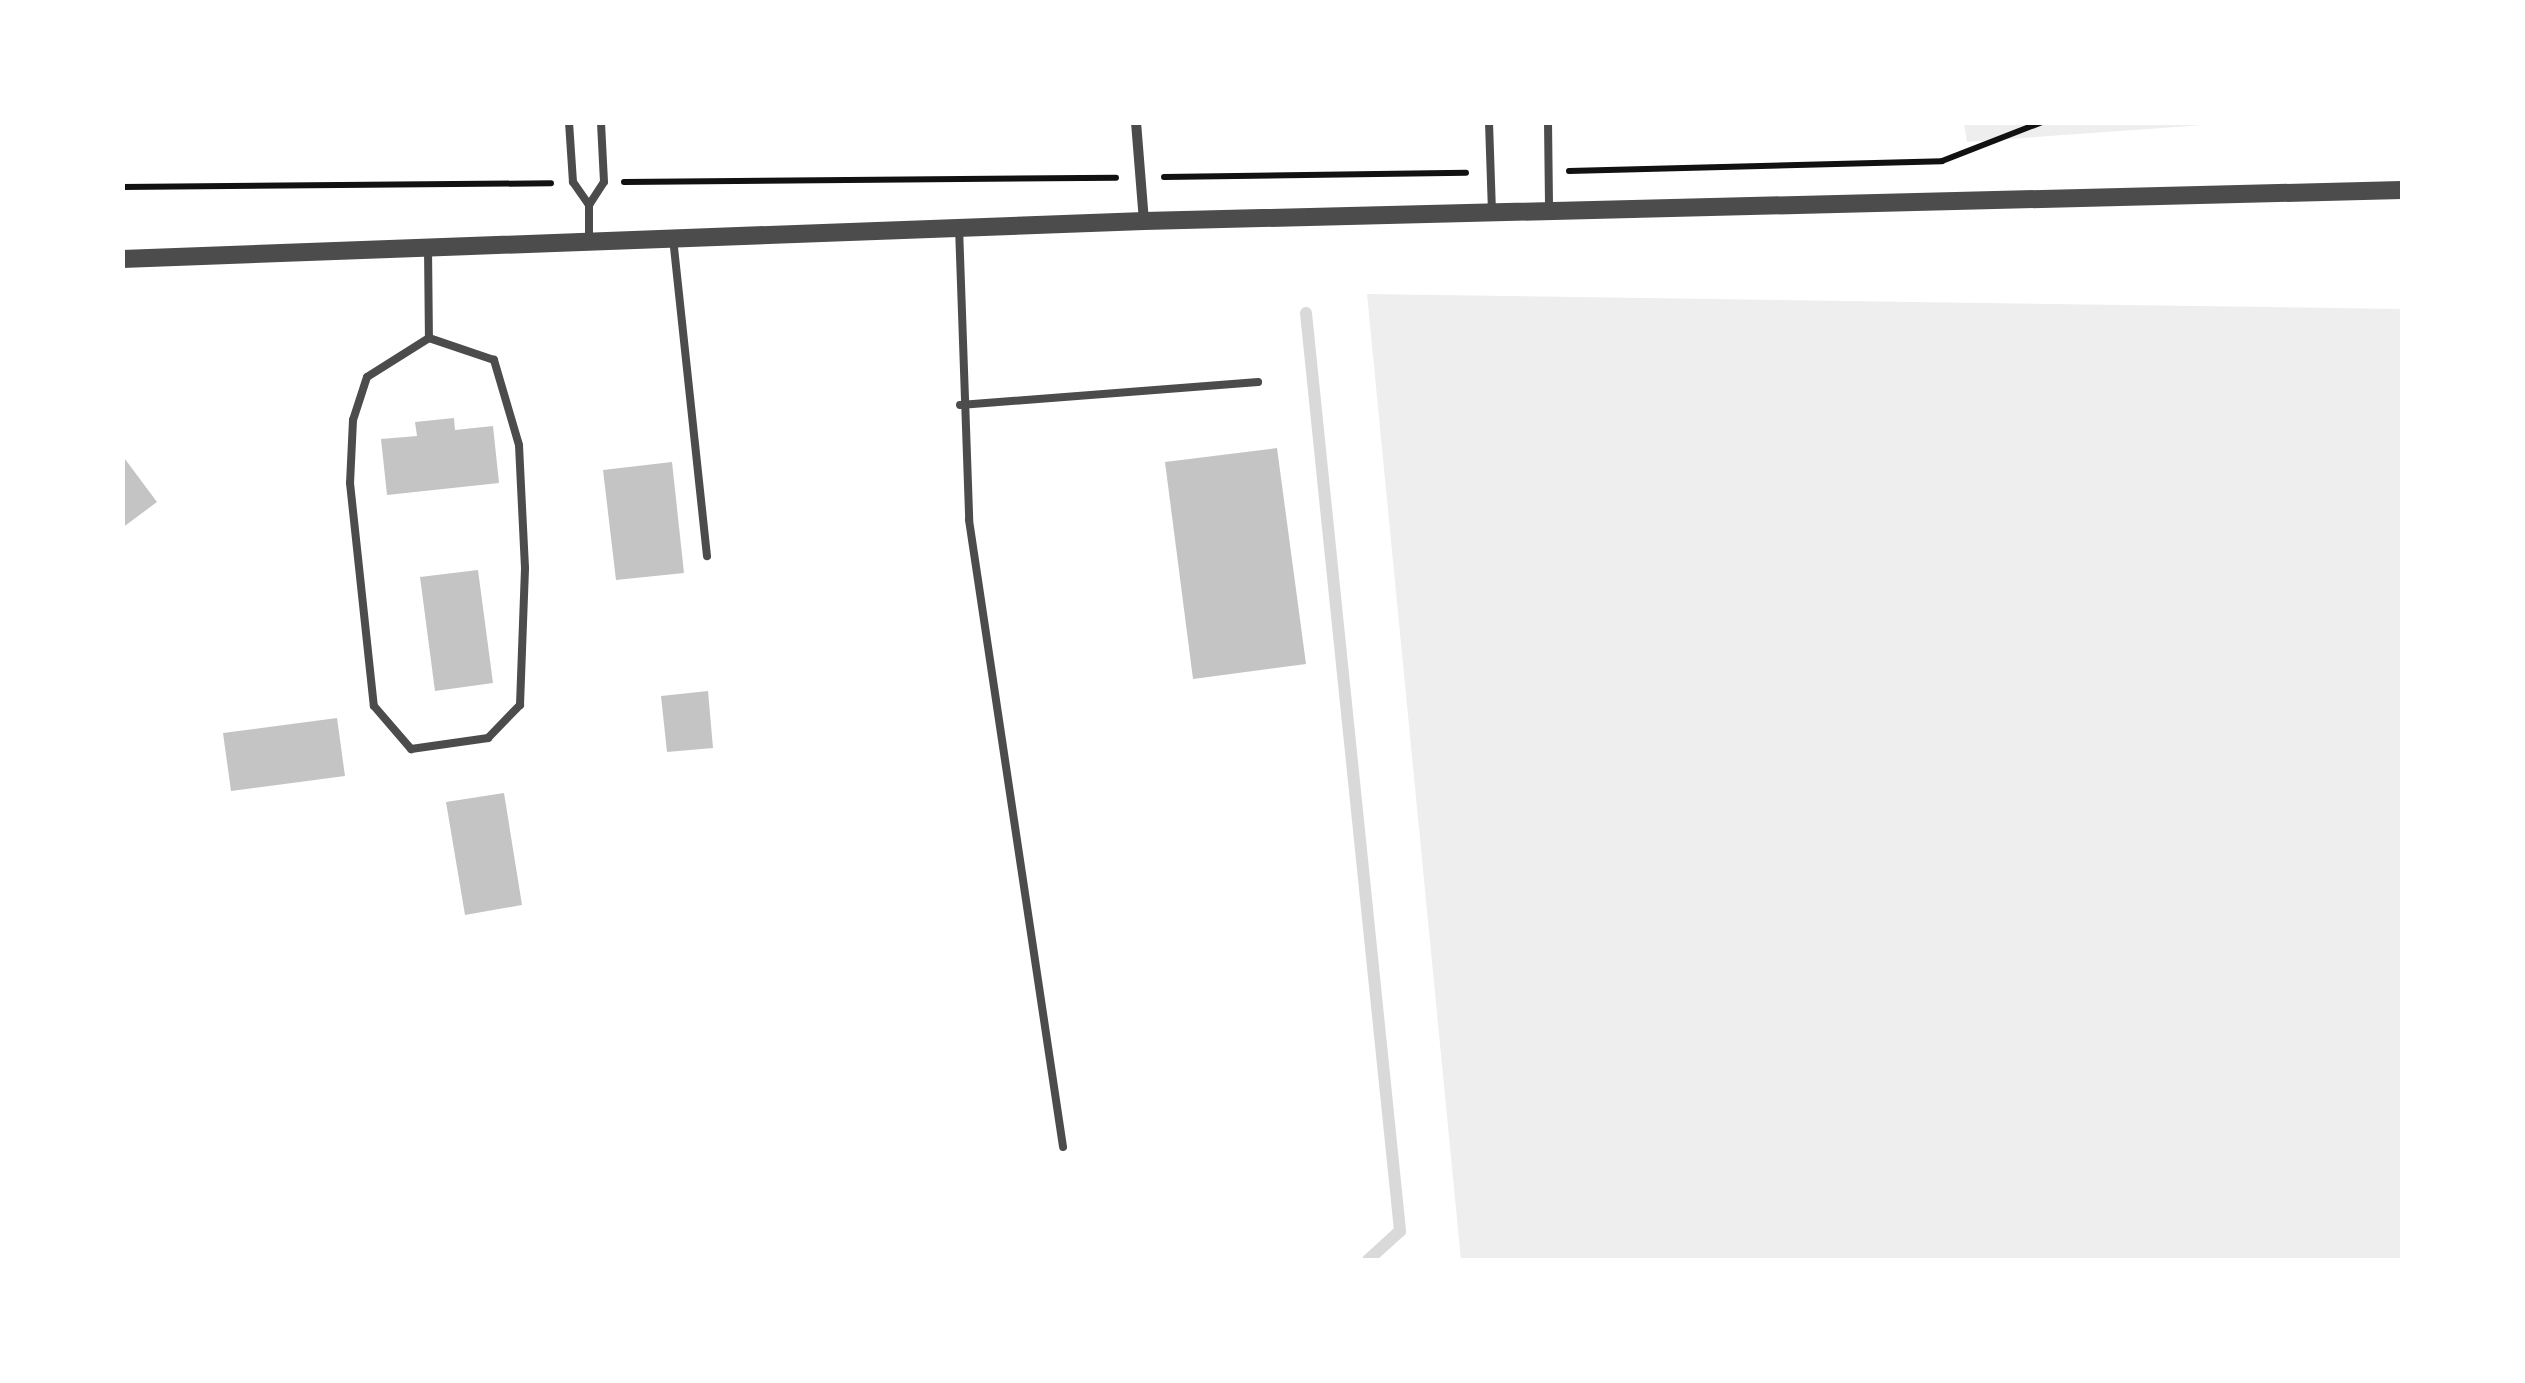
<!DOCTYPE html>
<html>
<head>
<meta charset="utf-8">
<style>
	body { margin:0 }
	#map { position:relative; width:2525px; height:1383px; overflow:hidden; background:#fff; font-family:"Source Sans 3",sans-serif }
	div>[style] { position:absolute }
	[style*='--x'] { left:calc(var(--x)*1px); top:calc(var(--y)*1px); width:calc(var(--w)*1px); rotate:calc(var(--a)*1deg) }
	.green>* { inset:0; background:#eee }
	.stream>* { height:12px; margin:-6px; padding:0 6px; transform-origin:6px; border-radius:6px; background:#d9d9d9 }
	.building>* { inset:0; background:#c4c4c4 }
	.path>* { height:6px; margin:-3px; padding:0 3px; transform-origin:3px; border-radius:3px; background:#111 }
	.service>* { height:8px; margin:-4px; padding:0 4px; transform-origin:4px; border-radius:4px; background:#4c4c4c }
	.minor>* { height:10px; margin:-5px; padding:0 5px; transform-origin:5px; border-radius:5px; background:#4c4c4c }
	.tertiary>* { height:18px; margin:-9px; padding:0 9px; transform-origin:9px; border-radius:9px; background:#4c4c4c }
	span { translate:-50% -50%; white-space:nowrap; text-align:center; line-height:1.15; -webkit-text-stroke:8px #fff; paint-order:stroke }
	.frame { position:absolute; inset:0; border:125px solid #fff; pointer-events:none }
</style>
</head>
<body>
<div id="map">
	<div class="green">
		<i style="clip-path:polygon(1964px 123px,2232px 123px,1967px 142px)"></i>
		<i style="clip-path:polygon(1367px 294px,2402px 309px,2402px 1260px,1461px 1260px)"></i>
	</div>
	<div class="stream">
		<i style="--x:1306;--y:313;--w:923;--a:84.15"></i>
		<i style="--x:1400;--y:1231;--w:43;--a:137.8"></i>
	</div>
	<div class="building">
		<i style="clip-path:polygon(454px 418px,455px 430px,493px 426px,499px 483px,387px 495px,381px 439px,417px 436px,415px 422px)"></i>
		<i style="clip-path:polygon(1277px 448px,1306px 664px,1193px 679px,1165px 462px)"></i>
		<i style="clip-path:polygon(122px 455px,157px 502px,122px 528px)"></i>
		<i style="clip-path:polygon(672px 462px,684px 573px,616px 580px,603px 470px)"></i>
		<i style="clip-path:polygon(478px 570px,493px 683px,435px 691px,420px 577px)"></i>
		<i style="clip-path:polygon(708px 691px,713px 748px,667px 752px,661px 696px)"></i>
		<i style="clip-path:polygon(337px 718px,345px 776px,231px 791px,223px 733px)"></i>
		<i style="clip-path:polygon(504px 793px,522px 905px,465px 915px,446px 802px)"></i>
	</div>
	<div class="path">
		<i style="--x:1569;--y:171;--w:373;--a:-1.5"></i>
		<i style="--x:1942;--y:161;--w:107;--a:-21.3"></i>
		<i style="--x:1164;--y:177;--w:302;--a:-0.8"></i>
		<i style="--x:624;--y:182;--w:492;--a:-0.5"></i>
		<i style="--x:122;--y:187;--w:429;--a:-0.5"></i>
	</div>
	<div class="service">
		<i style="--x:569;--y:122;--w:60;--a:86.2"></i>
		<i style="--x:573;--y:182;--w:28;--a:55"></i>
		<i style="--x:1489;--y:122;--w:90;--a:88.1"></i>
		<i style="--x:1548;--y:122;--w:86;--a:89.3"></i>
		<i style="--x:959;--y:227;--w:293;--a:88"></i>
		<i style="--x:969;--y:520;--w:634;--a:81.47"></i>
		<i style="--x:673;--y:238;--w:320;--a:83.9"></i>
		<i style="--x:589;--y:242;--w:37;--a:-90"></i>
		<i style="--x:589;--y:205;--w:27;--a:-57"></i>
		<i style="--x:604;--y:182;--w:60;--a:-92.9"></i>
		<i style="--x:428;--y:248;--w:90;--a:89.4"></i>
		<i style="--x:429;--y:338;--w:73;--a:147.8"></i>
		<i style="--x:367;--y:377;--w:45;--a:108"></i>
		<i style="--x:353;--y:420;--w:63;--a:92.7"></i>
		<i style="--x:350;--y:483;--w:224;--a:83.9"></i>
		<i style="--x:374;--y:706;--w:57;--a:49.3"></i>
		<i style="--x:411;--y:749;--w:78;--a:-8.1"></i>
		<i style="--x:488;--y:738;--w:46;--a:-45.9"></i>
		<i style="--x:520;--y:705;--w:137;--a:-87.9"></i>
		<i style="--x:525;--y:568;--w:123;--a:-92.8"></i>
		<i style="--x:519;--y:445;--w:89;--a:-106.4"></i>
		<i style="--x:494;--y:360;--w:69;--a:-161.3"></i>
		<i style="--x:960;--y:405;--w:299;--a:-4.4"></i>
	</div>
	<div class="minor">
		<i style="--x:1136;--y:122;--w:99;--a:85.4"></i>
	</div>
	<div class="tertiary">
		<i style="--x:122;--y:259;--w:1023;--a:-2.13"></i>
		<i style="--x:1144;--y:221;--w:1258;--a:-1.41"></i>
	</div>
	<div class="frame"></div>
</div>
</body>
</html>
